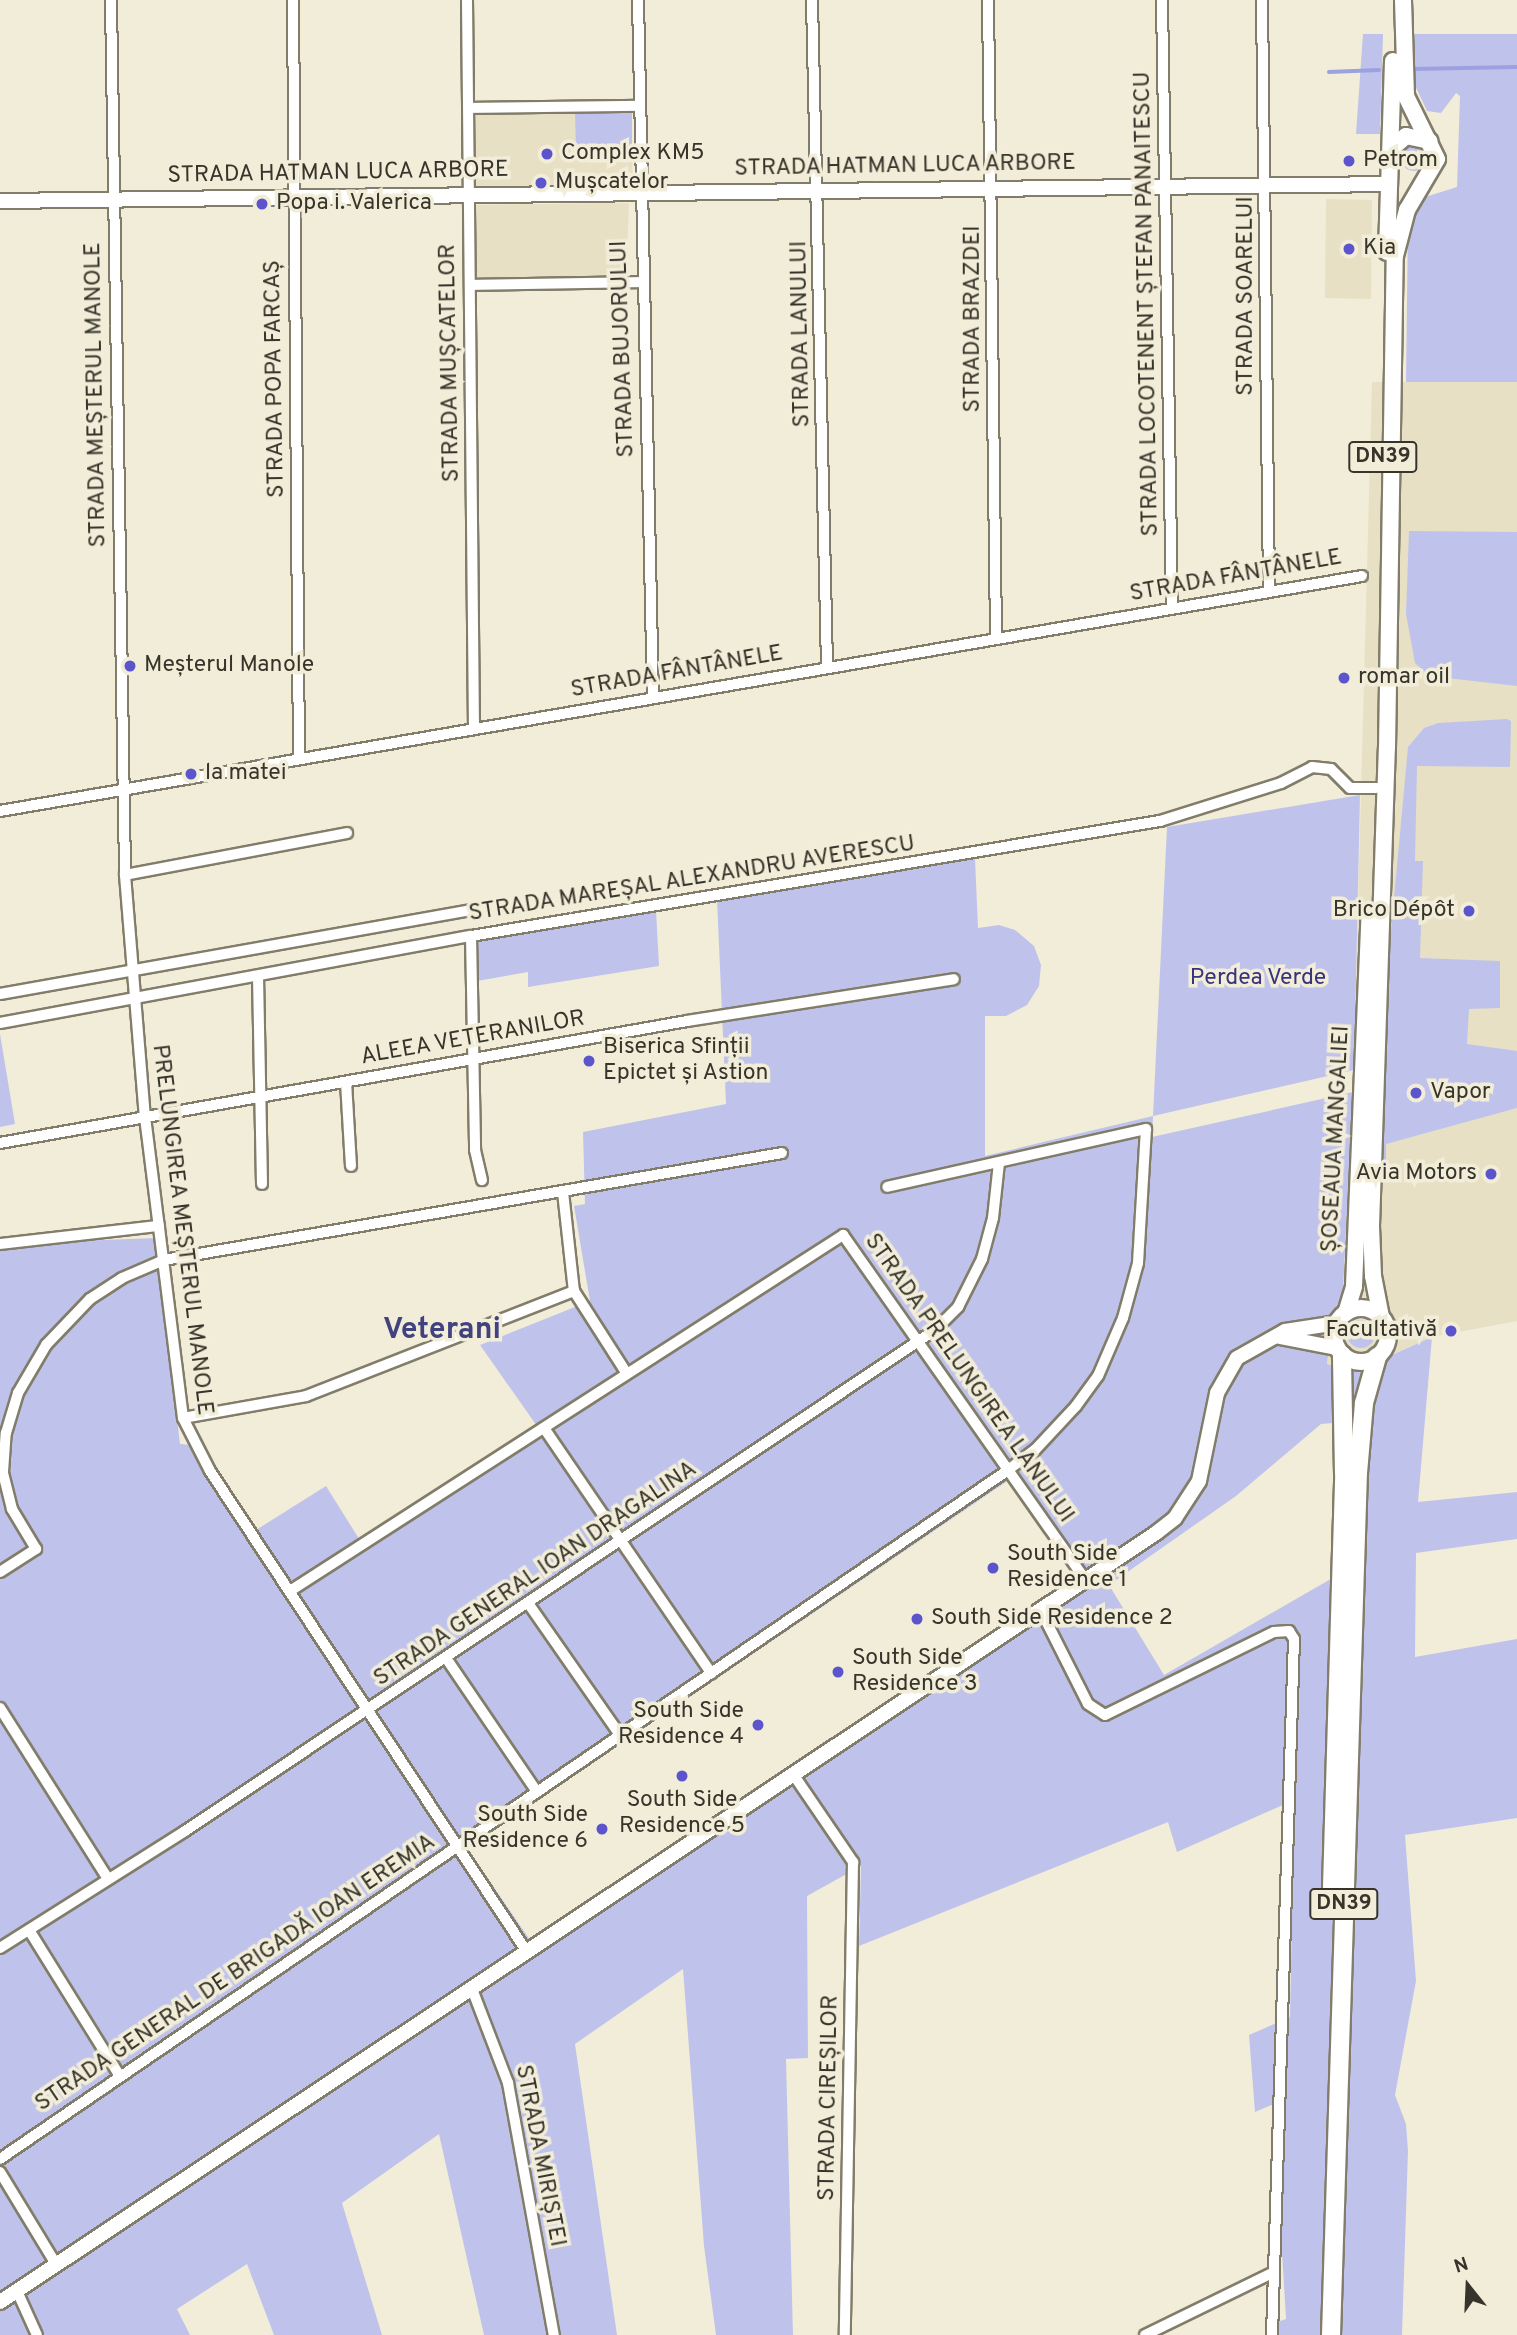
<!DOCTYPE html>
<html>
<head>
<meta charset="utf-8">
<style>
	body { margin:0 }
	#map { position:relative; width:1517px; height:2335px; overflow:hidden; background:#f2edd8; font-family:Overpass,sans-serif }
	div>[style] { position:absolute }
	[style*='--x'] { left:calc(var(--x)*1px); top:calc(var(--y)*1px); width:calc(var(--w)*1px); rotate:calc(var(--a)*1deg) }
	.built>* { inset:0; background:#e7e0c5 }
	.green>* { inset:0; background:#bfc3eb }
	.round { border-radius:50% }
	.stream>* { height:3.5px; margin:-1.75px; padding:0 1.75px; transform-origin:1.75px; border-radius:1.75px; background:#9da1df }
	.roads { filter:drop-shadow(2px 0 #827d6a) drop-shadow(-2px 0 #827d6a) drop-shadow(0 2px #827d6a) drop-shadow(0 -2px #827d6a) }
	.street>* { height:10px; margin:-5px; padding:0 5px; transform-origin:5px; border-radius:5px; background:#fff }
	.secondary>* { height:14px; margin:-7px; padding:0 7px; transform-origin:7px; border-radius:7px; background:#fff }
	.primary>* { height:16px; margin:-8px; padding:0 8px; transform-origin:8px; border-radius:8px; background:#fff }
	.primary>.ring { margin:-8px; padding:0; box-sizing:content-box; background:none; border:16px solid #fff; border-radius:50% }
	.highway>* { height:18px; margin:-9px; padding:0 9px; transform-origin:9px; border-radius:9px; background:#fff }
	.dots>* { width:19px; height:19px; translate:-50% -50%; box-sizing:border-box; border:4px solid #f2edd8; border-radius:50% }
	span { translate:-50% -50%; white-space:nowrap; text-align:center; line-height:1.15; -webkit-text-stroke:7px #f2edd8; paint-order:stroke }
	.shield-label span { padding:2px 5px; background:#f2edd8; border:2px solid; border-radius:5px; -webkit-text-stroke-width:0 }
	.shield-label { font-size:21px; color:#36342b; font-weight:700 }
	.poi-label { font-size:23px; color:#36342b }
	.left { translate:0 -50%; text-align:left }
	.right { translate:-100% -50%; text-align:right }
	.street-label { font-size:23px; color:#36342b }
	.park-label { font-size:23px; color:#37337c }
	.district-label { font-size:30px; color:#42427f; font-weight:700 }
	.north { position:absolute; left:1433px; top:2251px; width:70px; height:70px; -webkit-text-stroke:5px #f2edd8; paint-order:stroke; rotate:342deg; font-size:19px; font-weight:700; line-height:28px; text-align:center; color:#36342b }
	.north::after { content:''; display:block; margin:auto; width:24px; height:32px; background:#36342b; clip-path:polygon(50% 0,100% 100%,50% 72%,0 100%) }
</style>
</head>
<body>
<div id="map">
	<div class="built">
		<i style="clip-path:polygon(575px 113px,576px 160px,632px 159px,633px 185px,473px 188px,472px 115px)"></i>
		<i style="clip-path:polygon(1326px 199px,1372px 200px,1371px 299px,1325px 298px)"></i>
		<i style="clip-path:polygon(629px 203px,626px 278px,474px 280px,473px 205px)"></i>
		<i style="clip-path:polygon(1372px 382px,1517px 382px,1517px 1321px,1432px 1337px,1353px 1372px,1327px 1364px,1333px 1315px,1343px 1291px,1353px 1092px)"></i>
	</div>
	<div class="green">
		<i style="clip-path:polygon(1363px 34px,1383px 34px,1380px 134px,1356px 134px)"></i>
		<i style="clip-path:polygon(1409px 34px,1517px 34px,1517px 382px,1406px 382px,1408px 220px,1422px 198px,1457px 187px,1460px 96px,1456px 93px,1441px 113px,1427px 111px,1412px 79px)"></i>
		<i style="clip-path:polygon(632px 112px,632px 159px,576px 160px,575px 113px)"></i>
		<i class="round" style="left:1401px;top:145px;width:26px;height:26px"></i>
		<i style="clip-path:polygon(1409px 531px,1517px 532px,1517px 686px,1429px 676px,1415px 663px,1406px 614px)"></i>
		<i style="clip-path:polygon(1507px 719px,1511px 721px,1510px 767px,1417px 766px,1415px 861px,1423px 861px,1420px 958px,1500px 961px,1500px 1008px,1469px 1009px,1467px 1044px,1517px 1051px,1517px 1108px,1386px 1144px,1386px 1175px,1382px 1175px,1389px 952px,1408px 747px,1424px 728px,1438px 723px)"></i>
		<i style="clip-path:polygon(evenodd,1360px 795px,1354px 1070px,1153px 1116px,1152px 1137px,1353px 1092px,1343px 1291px,1333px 1315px,1327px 1364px,1354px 1372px,1432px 1337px,1418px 1502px,1517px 1492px,1517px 1539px,1416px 1553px,1415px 1657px,1517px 1639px,1517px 1818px,1405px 1835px,1416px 1981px,1395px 2095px,1406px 2124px,1408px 2151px,1402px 2335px,1274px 2335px,1274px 2323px,1286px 2319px,1281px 2235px,1286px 2099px,1255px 2112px,1249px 2035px,1290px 2017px,1294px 1800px,1177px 1852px,1168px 1822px,859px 1946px,861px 1866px,807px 1896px,808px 2058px,786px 2059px,793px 2335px,716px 2335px,704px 2246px,683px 1969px,575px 2044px,617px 2335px,484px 2335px,439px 2134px,342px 2203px,382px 2335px,274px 2335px,247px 2264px,177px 2309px,190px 2335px,0 2335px,0 1250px,49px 1242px,156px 1238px,180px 1444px,203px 1446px,256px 1530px,326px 1486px,361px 1542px,539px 1429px,480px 1345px,590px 1301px,574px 1206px,585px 1204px,583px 1132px,726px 1104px,717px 900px,975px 858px,978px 928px,999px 925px,1015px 930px,1034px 946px,1041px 965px,1039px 986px,1027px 1005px,1006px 1016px,985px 1016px,985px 1156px,1153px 1116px,1167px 827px,1360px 795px,1334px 1423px,1336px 1576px,1164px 1675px,1109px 1585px,1236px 1496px,1321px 1424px,1334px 1423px,1360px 795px,1009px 1480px,1081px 1574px,530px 1940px,467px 1848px,1009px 1480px)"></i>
		<i style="clip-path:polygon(656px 910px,659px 966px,528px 987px,528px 972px,477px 981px,478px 940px)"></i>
		<i style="clip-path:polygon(0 1034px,15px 1124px,0 1127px)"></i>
		<i class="round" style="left:1347px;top:1320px;width:28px;height:28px"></i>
	</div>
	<div class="stream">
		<i style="--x:1412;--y:69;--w:105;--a:-1.1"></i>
		<i style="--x:1329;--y:72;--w:50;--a:-2.3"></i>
	</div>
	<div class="roads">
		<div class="street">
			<i style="--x:111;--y:0;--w:875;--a:89.08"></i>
			<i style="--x:125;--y:875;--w:243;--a:85.3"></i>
			<i style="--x:145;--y:1117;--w:303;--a:82.8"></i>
			<i style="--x:183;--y:1418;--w:59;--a:63"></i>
			<i style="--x:210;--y:1471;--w:576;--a:56.61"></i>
			<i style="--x:293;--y:0;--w:758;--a:89.55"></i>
			<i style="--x:467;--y:0;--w:726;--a:89.45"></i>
			<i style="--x:638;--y:0;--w:698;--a:88.77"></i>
			<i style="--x:812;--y:0;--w:667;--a:88.71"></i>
			<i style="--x:988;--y:0;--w:637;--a:89.28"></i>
			<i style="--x:1162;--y:0;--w:608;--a:89.06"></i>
			<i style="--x:1262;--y:0;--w:591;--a:89.32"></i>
			<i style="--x:469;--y:108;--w:169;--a:-0.7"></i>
			<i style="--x:470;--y:285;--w:171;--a:-1"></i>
			<i style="--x:0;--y:811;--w:1382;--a:-9.79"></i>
			<i style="--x:125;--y:875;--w:226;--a:-10.7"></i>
			<i style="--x:471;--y:936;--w:214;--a:88.9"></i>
			<i style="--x:475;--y:1150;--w:31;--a:77"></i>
			<i style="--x:258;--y:976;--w:208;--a:88.9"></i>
			<i style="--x:0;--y:994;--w:478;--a:-10.1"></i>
			<i style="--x:0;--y:1023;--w:479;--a:-10.5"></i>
			<i style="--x:471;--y:936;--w:699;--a:-9.48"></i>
			<i style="--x:1160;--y:821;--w:127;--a:-17.4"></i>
			<i style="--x:1281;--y:783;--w:35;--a:-27"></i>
			<i style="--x:1312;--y:767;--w:19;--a:6"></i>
			<i style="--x:1331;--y:769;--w:27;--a:45"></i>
			<i style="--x:1350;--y:788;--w:26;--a:0"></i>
			<i style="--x:346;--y:1082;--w:84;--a:86.6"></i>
			<i style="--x:0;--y:1143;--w:698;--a:-10.07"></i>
			<i style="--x:687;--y:1021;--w:270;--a:-8.9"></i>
			<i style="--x:563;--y:1192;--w:100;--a:83.7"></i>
			<i style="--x:574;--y:1291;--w:98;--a:57.4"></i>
			<i style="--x:0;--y:1244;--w:160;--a:-6.5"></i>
			<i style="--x:183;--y:1418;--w:125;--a:-10.1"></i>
			<i style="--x:306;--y:1396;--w:288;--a:-21.4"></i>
			<i style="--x:544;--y:1428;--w:297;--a:55.7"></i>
			<i style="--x:0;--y:1572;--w:43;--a:-32.6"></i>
			<i style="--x:36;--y:1549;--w:47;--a:-121"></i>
			<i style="--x:12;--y:1509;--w:38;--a:-104"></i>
			<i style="--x:3;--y:1472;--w:39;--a:-86"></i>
			<i style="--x:6;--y:1433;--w:42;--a:-73.3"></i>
			<i style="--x:18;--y:1393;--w:56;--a:-59.7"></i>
			<i style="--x:46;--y:1345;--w:64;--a:-46.3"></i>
			<i style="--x:90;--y:1299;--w:38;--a:-33"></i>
			<i style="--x:122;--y:1278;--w:46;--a:-23.2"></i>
			<i style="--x:164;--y:1260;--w:627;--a:-9.82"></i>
			<i style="--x:290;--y:1591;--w:658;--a:-32.77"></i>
			<i style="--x:843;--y:1235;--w:421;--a:54.9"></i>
			<i style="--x:528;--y:1603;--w:161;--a:55.1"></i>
			<i style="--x:1040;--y:1609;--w:106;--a:63.2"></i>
			<i style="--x:1088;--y:1704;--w:20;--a:33"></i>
			<i style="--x:1105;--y:1715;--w:188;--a:-26.2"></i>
			<i style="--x:1274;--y:1632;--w:15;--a:-4"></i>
			<i style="--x:1289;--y:1631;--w:9;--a:58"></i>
			<i style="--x:1294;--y:1639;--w:696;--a:91.81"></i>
			<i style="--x:446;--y:1658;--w:162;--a:55.8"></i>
			<i style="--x:0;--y:1708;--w:202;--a:57.7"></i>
			<i style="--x:793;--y:1774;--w:107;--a:55.7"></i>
			<i style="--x:853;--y:1862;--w:473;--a:91"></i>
			<i style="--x:29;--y:1930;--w:172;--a:58.1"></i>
			<i style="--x:0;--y:1948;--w:219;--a:-32.3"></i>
			<i style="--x:185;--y:1831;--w:902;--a:-33.74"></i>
			<i style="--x:935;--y:1330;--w:33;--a:-45"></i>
			<i style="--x:958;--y:1307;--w:54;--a:-63.4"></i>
			<i style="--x:982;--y:1259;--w:42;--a:-75"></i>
			<i style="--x:993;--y:1218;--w:55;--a:-83.8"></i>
			<i style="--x:472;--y:1989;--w:101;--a:69"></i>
			<i style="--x:508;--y:2083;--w:256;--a:79.7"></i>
			<i style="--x:0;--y:2159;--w:1221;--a:-34.35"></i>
			<i style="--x:1008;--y:1470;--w:34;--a:-37"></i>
			<i style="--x:1035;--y:1450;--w:60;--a:-47"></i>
			<i style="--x:1076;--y:1406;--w:37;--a:-54"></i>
			<i style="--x:1098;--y:1376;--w:63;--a:-66.7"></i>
			<i style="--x:1123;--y:1318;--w:57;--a:-74.7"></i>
			<i style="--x:1138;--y:1263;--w:134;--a:-86.6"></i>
			<i style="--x:1146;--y:1129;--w:265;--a:167.4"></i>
			<i style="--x:0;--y:2172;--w:108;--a:58.7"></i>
			<i style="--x:17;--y:2291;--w:48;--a:65.6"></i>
			<i style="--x:1145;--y:2335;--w:141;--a:-26"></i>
		</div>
		<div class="secondary">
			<i style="--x:0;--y:201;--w:1390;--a:-0.7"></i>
			<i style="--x:1280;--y:1337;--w:58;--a:10.9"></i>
			<i style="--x:0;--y:2302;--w:1388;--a:-33.63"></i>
			<i style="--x:1156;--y:1533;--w:24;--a:-38"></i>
			<i style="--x:1175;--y:1518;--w:44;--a:-57"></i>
			<i style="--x:1199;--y:1481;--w:90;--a:-78.4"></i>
			<i style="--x:1217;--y:1393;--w:40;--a:-60.3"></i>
			<i style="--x:1237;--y:1358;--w:55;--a:-29.4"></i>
			<i style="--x:1285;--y:1331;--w:53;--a:-8.7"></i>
		</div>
		<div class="primary">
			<i style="--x:1391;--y:149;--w:20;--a:-41"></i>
			<i style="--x:1406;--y:136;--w:24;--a:12"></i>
			<i style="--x:1387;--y:252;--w:191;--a:-88.2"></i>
			<i class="ring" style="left:1334px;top:1308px;width:38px;height:38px"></i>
			<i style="--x:1346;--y:1313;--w:28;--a:-73"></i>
			<i style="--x:1354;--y:1286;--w:375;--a:-87.6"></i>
			<i style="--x:1381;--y:1317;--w:42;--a:-101"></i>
			<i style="--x:1373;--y:1276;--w:50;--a:-92.3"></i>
			<i style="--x:1371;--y:1226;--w:478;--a:-88.1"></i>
			<i style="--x:1387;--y:748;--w:492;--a:-89.1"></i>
			<i style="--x:1395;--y:256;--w:48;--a:-75.4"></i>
			<i style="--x:1407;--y:210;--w:59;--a:-59.5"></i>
			<i style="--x:1437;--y:159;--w:70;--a:-116.2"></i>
			<i style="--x:1406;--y:96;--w:96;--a:-91.8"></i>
		</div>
		<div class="highway">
			<i style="--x:1332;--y:1887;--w:414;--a:-88.3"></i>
			<i style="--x:1344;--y:1473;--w:118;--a:-91"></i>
			<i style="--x:1331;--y:2335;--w:862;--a:-88.21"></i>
			<i style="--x:1358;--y:1473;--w:70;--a:-85.1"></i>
			<i style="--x:1364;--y:1403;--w:48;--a:-74.2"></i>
		</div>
	</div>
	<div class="dots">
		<i style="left:547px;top:154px;background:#5b54cc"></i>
		<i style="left:1349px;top:161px;background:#5b54cc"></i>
		<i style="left:541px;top:183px;background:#5b54cc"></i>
		<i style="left:262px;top:204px;background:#5b54cc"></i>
		<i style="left:1349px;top:249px;background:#5b54cc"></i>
		<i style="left:130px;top:666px;background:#5b54cc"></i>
		<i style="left:1344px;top:678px;background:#5b54cc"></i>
		<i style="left:191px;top:774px;background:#5b54cc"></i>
		<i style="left:1469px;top:911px;background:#5b54cc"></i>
		<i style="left:589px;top:1061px;background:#5b54cc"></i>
		<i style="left:1416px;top:1093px;background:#5b54cc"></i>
		<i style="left:1491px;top:1174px;background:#5b54cc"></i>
		<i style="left:1451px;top:1331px;background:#5b54cc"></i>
		<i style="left:993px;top:1568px;background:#5b54cc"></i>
		<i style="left:917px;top:1619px;background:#5b54cc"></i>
		<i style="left:838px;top:1672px;background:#5b54cc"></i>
		<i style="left:758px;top:1725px;background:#5b54cc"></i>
		<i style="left:682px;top:1776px;background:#5b54cc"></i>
		<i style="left:602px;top:1829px;background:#5b54cc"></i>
	</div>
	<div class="shield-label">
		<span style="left:1383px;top:457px">DN39</span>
		<span style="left:1344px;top:1904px">DN39</span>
	</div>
	<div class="poi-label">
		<span class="left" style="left:561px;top:154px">Complex KM5</span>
		<span class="left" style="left:1363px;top:161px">Petrom</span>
		<span class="left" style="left:555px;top:183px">Mușcatelor</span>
		<span class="left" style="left:276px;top:204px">Popa i. Valerica</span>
		<span class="left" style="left:1363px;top:249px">Kia</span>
		<span class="left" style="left:144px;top:666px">Meșterul Manole</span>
		<span class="left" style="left:1358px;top:678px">romar oil</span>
		<span class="left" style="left:205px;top:774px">la matei</span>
		<span class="right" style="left:1455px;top:911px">Brico Dépôt</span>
		<span class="left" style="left:603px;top:1061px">Biserica Sfinții<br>Epictet și Astion</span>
		<span class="left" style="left:1430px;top:1093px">Vapor</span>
		<span class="right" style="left:1477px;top:1174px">Avia Motors</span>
		<span class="right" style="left:1437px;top:1331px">Facultativă</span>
		<span class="left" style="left:1007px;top:1568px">South Side<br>Residence 1</span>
		<span class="left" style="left:931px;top:1619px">South Side Residence 2</span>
		<span class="left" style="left:852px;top:1672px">South Side<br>Residence 3</span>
		<span class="right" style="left:744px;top:1725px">South Side<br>Residence 4</span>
		<span style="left:682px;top:1814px">South Side<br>Residence 5</span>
		<span class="right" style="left:588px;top:1829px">South Side<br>Residence 6</span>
	</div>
	<div class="street-label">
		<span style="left:905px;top:167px;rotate:-1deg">STRADA HATMAN LUCA ARBORE</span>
		<span style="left:338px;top:174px;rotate:-1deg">STRADA HATMAN LUCA ARBORE</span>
		<span style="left:1247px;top:296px;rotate:-90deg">STRADA SOARELUI</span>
		<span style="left:1148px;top:304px;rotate:-91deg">STRADA LOCOTENENT ȘTEFAN PANAITESCU</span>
		<span style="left:974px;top:319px;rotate:-90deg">STRADA BRAZDEI</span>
		<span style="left:802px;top:334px;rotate:-91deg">STRADA LANULUI</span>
		<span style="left:624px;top:349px;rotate:-92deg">STRADA BUJORULUI</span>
		<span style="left:451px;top:363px;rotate:-91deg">STRADA MUȘCATELOR</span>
		<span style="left:276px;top:379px;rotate:-91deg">STRADA POPA FARCAȘ</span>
		<span style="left:97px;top:395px;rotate:-91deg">STRADA MEȘTERUL MANOLE</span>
		<span style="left:1236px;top:577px;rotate:-10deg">STRADA FÂNTÂNELE</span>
		<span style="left:677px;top:673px;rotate:-10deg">STRADA FÂNTÂNELE</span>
		<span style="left:692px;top:880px;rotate:-9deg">STRADA MAREȘAL ALEXANDRU AVERESCU</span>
		<span style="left:473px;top:1039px;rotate:-10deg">ALEEA VETERANILOR</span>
		<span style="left:1337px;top:1139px;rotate:-87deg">ȘOSEAUA MANGALIEI</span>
		<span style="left:181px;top:1230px;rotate:83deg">PRELUNGIREA MEȘTERUL MANOLE</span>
		<span style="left:968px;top:1379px;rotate:55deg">STRADA PRELUNGIREA LANULUI</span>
		<span style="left:536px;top:1575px;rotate:-34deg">STRADA GENERAL IOAN DRAGALINA</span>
		<span style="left:236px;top:1974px;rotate:-34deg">STRADA GENERAL DE BRIGADĂ IOAN EREMIA</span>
		<span style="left:830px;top:2098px;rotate:-89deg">STRADA CIREȘILOR</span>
		<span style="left:539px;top:2156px;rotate:79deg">STRADA MIRIȘTEI</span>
	</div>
	<div class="park-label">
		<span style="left:1258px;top:979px">Perdea Verde</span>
	</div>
	<div class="district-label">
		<span style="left:442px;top:1331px">Veterani</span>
	</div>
	<div class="north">N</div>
</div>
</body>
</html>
